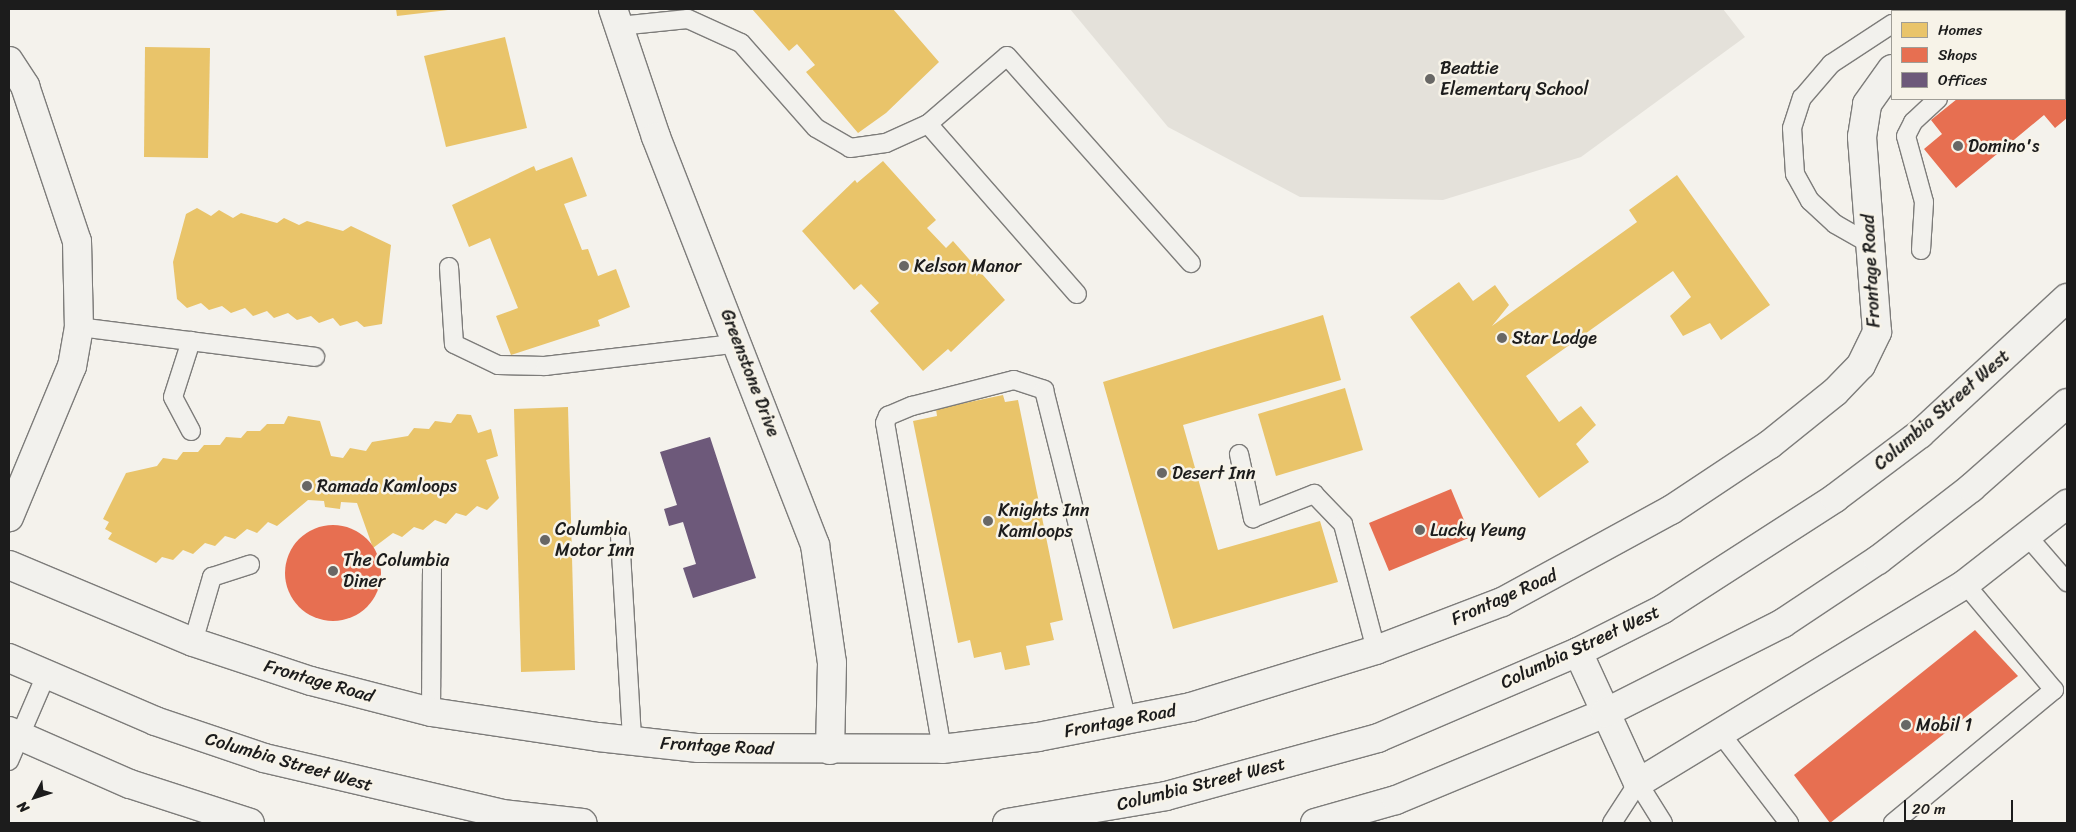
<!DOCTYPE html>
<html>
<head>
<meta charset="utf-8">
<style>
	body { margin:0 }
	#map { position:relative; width:2076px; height:832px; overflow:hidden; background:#f4f2ec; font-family:Sriracha,sans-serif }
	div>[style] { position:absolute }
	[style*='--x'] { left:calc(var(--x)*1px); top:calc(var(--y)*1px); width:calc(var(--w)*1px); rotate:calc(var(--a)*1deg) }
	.green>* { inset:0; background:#e4e1da }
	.homes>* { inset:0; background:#e9c46a }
	.shops>* { inset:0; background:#e76f51 }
	.round { border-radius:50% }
	.offices>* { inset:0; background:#6d597a }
	.roads { filter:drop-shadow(1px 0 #7d7c7a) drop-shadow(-1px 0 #7d7c7a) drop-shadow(0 1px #7d7c7a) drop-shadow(0 -1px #7d7c7a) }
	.service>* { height:18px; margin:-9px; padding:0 9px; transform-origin:9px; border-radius:9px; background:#f2f1ed }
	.minor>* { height:28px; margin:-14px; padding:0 14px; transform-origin:14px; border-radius:14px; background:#f2f1ed }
	.secondary>* { height:28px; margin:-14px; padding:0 14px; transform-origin:14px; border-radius:14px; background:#f2f1ed }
	.dots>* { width:14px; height:14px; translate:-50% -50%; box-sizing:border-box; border:2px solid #f7f3e8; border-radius:50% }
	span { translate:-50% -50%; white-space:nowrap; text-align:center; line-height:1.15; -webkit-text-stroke:5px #f7f3e8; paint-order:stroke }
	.poi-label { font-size:18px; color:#1c1c1c }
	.left { translate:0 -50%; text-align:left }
	.street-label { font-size:18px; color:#1c1c1c }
	.frame { position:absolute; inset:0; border:10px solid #1c1c1c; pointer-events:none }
	.legend { position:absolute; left:1891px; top:10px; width:175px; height:90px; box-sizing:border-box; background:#f7f3e8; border:1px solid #9f9d96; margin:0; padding:6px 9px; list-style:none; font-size:15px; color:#1c1c1c }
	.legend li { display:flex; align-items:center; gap:10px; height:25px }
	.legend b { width:25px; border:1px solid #9f9d96 }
	.north { position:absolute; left:10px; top:772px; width:50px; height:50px; -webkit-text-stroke:4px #f7f3e8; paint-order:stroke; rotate:230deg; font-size:14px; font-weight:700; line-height:20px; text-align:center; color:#1c1c1c }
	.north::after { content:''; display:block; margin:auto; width:18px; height:22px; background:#1c1c1c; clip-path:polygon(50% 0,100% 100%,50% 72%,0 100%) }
	.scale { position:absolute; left:1904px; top:800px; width:109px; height:22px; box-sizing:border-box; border:2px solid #1c1c1c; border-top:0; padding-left:6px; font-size:15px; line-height:18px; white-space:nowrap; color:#1c1c1c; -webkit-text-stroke:4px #f7f3e8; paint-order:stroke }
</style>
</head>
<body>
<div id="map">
	<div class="green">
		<i style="clip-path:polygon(1070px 9px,1723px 9px,1745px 37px,1581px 157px,1443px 200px,1300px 197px,1168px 127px)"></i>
	</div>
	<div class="homes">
		<i style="clip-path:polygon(396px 9px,448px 9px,448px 10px,397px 16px)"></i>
		<i style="clip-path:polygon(752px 9px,893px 9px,939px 62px,886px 113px,858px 133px,806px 72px,815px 65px,797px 44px,789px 51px)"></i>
		<i style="clip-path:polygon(505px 37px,527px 128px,446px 147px,424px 56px)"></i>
		<i style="clip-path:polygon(145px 47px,210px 48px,208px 158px,144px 157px)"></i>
		<i style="clip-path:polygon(572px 157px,587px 196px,564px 204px,582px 250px,588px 249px,598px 276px,616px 269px,630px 307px,598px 320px,600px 326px,511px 355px,496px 316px,518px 308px,490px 238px,469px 247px,452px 205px,534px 166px,536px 171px)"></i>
		<i style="clip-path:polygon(883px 161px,936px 220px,927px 228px,946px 248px,953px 241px,1005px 300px,951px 352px,948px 349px,923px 371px,870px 311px,879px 303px,861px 284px,854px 290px,802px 231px,855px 180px,857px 183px)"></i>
		<i style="clip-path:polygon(1677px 175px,1770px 305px,1721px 340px,1710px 323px,1683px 336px,1670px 316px,1691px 297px,1673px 271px,1526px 376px,1559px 422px,1581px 406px,1596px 425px,1576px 444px,1589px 462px,1539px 498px,1410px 317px,1459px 282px,1473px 301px,1495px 285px,1509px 305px,1492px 326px,1637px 222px,1629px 210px)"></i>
		<i style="clip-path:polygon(197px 208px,211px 216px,219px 210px,233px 218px,241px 213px,277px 223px,284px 218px,299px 225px,307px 221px,343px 231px,351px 226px,391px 245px,382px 324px,364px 327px,357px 321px,340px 326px,333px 318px,319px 323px,311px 316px,297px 320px,288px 313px,274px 318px,267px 311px,253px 316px,245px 308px,231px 313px,222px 306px,209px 310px,201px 303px,187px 308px,177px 299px,173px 262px,186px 214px)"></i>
		<i style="clip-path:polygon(1323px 315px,1341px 380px,1183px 425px,1218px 550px,1320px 521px,1338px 582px,1173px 629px,1103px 382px)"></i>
		<i style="clip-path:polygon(1345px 388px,1363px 450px,1276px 476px,1258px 414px)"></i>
		<i style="clip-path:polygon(1003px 395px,1005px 402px,1018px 400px,1063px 620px,1050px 623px,1054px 640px,1026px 646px,1030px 665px,1005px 670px,1001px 652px,974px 658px,970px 640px,958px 643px,913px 421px,937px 416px,936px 409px)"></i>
		<i style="clip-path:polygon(568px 407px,575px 670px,521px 672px,514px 409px)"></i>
		<i style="clip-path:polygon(457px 414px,471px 415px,478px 433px,491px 429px,498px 456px,486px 460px,499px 498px,487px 510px,477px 506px,466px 516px,456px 513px,446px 524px,435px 520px,423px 530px,414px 527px,402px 537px,393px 533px,373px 548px,357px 503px,341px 502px,340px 509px,325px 507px,324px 501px,308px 500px,277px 526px,268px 522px,257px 533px,247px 529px,235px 539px,225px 536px,215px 546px,205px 543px,193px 554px,183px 550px,173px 560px,162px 557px,156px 563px,108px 539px,112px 533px,105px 529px,109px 522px,103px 519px,126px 473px,157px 466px,163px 458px,177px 460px,183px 452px,198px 452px,204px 445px,220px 445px,226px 437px,241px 438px,247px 431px,260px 431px,267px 424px,284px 424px,288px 416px,320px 421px,331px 456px,343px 458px,350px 448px,366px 451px,372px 442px,408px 436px,414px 428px,429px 429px,435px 421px,451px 423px)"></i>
	</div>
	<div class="shops">
		<i style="clip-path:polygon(2065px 75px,2067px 118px,2055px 128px,2044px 115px,1956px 188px,1924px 149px,1942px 134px,1931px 120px,1957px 99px,2065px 99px)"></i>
		<i style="clip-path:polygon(1451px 489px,1471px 537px,1389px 571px,1369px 523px)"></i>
		<i class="round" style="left:285px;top:525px;width:96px;height:96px"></i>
		<i style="clip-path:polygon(1975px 630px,2018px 676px,1830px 823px,1794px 775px)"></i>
	</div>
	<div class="offices">
		<i style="clip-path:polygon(710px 437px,756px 578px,693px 598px,683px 568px,696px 564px,683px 522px,669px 526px,664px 509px,677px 505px,660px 452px)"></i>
	</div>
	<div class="roads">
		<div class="service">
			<i style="--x:1925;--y:11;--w:6;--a:-18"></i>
			<i style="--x:619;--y:26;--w:69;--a:-5.8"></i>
			<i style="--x:688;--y:19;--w:58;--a:24.4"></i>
			<i style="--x:741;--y:43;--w:113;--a:48.6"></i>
			<i style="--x:816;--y:128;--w:39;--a:30"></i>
			<i style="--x:850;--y:148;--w:36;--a:-8"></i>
			<i style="--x:886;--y:143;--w:46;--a:-24.3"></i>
			<i style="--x:928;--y:124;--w:226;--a:48.8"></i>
			<i style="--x:2065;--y:53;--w:3;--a:45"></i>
			<i style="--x:928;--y:124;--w:104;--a:-40.7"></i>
			<i style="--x:1007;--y:56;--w:277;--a:48.4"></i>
			<i style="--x:1870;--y:244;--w:40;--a:-150.3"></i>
			<i style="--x:1835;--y:224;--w:34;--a:-137"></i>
			<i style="--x:1810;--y:201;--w:31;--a:-119"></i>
			<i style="--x:1795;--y:174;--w:46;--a:-93.7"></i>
			<i style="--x:1792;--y:128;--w:32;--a:-72"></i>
			<i style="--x:1802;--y:98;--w:45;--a:-49.5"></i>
			<i style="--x:1831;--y:64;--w:73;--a:-33.3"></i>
			<i style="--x:1921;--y:250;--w:48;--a:-86.4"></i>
			<i style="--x:1924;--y:202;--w:68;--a:-105.3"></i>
			<i style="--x:1906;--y:136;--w:16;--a:-63"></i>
			<i style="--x:1913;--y:122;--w:34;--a:-43"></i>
			<i style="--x:449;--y:267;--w:77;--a:86.3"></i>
			<i style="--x:454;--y:344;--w:49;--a:25.5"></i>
			<i style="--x:498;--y:365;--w:47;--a:1.2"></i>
			<i style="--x:545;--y:366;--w:196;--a:-6.7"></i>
			<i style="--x:79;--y:327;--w:238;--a:7.2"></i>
			<i style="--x:191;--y:431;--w:38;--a:-118"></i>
			<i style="--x:173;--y:397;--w:59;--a:-72.2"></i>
			<i style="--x:1239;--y:454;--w:66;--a:77.7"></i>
			<i style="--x:1253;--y:518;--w:66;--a:-21.5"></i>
			<i style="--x:1314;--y:494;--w:42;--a:46"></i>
			<i style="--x:1343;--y:524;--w:130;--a:75.3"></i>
			<i style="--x:620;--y:536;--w:205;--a:86.6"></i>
			<i style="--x:2028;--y:537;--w:60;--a:49.1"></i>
			<i style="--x:193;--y:642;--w:68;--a:-73.7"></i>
			<i style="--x:212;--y:577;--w:40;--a:-18"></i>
			<i style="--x:431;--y:712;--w:146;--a:-89.6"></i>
			<i style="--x:1721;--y:734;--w:112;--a:52.6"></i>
			<i style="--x:942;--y:749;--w:331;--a:-99.9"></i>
			<i style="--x:885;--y:423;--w:8;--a:-67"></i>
			<i style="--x:888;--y:416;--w:26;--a:-23"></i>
			<i style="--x:912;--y:406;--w:105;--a:-14.3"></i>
			<i style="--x:1014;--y:380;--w:32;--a:18"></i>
			<i style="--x:1044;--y:390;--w:341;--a:75.9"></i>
			<i style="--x:9;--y:761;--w:94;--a:-66.7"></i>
			<i style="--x:1612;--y:823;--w:48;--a:-57"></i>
			<i style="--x:1638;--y:783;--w:47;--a:58"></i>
			<i style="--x:1893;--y:823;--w:209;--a:-39.6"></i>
			<i style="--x:2054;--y:690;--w:138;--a:-130"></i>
		</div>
		<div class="minor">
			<i style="--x:613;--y:9;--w:135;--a:71.4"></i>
			<i style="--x:656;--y:137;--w:438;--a:68.7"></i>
			<i style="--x:815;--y:545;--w:119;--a:81.8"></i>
			<i style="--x:832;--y:663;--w:87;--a:91.3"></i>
			<i style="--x:1961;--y:11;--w:4;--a:-34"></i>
			<i style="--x:9;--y:61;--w:30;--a:57"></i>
			<i style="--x:25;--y:86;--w:163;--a:71.5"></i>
			<i style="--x:77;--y:241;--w:86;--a:88.7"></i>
			<i style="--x:79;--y:327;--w:40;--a:100"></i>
			<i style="--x:72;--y:366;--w:164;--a:112.6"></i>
			<i style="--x:9;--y:565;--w:199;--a:22.7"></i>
			<i style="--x:193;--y:642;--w:124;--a:18.3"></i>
			<i style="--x:311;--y:681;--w:124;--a:14.5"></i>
			<i style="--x:431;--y:712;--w:169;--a:8.5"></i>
			<i style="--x:598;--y:737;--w:101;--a:6.3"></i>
			<i style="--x:698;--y:748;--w:244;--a:0.2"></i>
			<i style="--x:942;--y:749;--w:97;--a:-7.1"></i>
			<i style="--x:1038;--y:737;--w:156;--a:-11.1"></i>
			<i style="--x:1191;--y:707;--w:194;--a:-17.1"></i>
			<i style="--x:1376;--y:650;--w:135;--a:-20.9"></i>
			<i style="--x:1502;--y:602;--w:192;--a:-28.6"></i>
			<i style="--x:1671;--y:510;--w:118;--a:-33.6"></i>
			<i style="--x:1769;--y:445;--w:85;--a:-38.8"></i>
			<i style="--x:1835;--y:392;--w:37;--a:-46"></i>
			<i style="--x:1861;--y:365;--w:37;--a:-64"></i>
			<i style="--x:1877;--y:332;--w:196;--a:-94.4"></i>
			<i style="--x:1862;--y:137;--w:33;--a:-81"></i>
			<i style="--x:1867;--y:104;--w:43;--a:-54.5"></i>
			<i style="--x:1578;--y:652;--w:144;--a:65.4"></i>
			<i style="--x:1638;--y:783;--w:383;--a:-31.3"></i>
			<i style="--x:1965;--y:584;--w:130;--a:-38.1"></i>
		</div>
		<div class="secondary">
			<i style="--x:9;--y:658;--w:159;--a:23.3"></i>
			<i style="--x:155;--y:721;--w:115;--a:18.7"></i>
			<i style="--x:264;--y:758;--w:244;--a:13.2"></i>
			<i style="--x:502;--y:814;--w:81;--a:6.4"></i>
			<i style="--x:9;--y:731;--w:132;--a:23.7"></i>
			<i style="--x:130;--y:784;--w:126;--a:18"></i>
			<i style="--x:1007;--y:823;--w:161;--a:-9.6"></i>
			<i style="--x:1166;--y:796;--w:220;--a:-15.3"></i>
			<i style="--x:1378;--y:738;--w:218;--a:-23.3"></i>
			<i style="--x:1578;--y:652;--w:95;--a:-26.8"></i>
			<i style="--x:1663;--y:609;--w:205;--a:-32.8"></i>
			<i style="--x:1835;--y:498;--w:106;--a:-37"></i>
			<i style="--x:1920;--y:434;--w:200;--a:-42.8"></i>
			<i style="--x:1315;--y:823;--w:84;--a:-15.9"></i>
			<i style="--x:1396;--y:800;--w:226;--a:-22.6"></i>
			<i style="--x:1605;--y:713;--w:199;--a:-26.8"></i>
			<i style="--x:1783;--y:623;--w:114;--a:-33.6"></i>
			<i style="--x:1878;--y:560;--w:118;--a:-37.7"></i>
			<i style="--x:1971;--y:488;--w:128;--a:-41.5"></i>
		</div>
	</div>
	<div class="dots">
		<i style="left:1430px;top:79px;background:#686765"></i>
		<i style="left:1958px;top:146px;background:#686765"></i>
		<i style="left:904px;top:266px;background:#686765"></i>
		<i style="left:1502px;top:338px;background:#686765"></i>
		<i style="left:1162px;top:473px;background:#686765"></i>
		<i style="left:307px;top:486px;background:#686765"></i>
		<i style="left:988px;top:521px;background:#686765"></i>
		<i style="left:1420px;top:530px;background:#686765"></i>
		<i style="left:545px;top:540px;background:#686765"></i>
		<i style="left:333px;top:571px;background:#686765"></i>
		<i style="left:1906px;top:725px;background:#686765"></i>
	</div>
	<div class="poi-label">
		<span class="left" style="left:1440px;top:79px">Beattie<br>Elementary School</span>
		<span class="left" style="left:1968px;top:146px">Domino's</span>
		<span class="left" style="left:914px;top:266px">Kelson Manor</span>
		<span class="left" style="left:1512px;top:338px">Star Lodge</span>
		<span class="left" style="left:1172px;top:473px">Desert Inn</span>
		<span class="left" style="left:317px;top:486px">Ramada Kamloops</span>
		<span class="left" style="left:998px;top:521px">Knights Inn<br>Kamloops</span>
		<span class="left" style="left:555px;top:540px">Columbia<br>Motor Inn</span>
		<span class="left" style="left:1430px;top:530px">Lucky Yeung</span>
		<span class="left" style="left:343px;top:571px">The Columbia<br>Diner</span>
		<span class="left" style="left:1916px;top:725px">Mobil 1</span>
	</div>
	<div class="street-label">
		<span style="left:1871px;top:271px;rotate:-93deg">Frontage Road</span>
		<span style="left:750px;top:373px;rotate:69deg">Greenstone Drive</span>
		<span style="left:1942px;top:410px;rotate:-41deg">Columbia Street West</span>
		<span style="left:1504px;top:597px;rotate:-24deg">Frontage Road</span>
		<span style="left:1580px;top:647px;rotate:-25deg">Columbia Street West</span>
		<span style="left:319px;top:681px;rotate:16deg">Frontage Road</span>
		<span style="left:1120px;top:721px;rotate:-11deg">Frontage Road</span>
		<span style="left:717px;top:746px;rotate:3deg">Frontage Road</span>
		<span style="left:289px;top:762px;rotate:16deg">Columbia Street West</span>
		<span style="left:1201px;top:784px;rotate:-14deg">Columbia Street West</span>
	</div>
	<div class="frame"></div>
	<ul class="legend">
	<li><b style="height:14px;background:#e9c46a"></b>Homes</li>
	<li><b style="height:14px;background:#e76f51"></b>Shops</li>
	<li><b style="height:14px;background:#6d597a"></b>Offices</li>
	</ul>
	<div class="north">N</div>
	<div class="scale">20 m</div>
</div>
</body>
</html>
